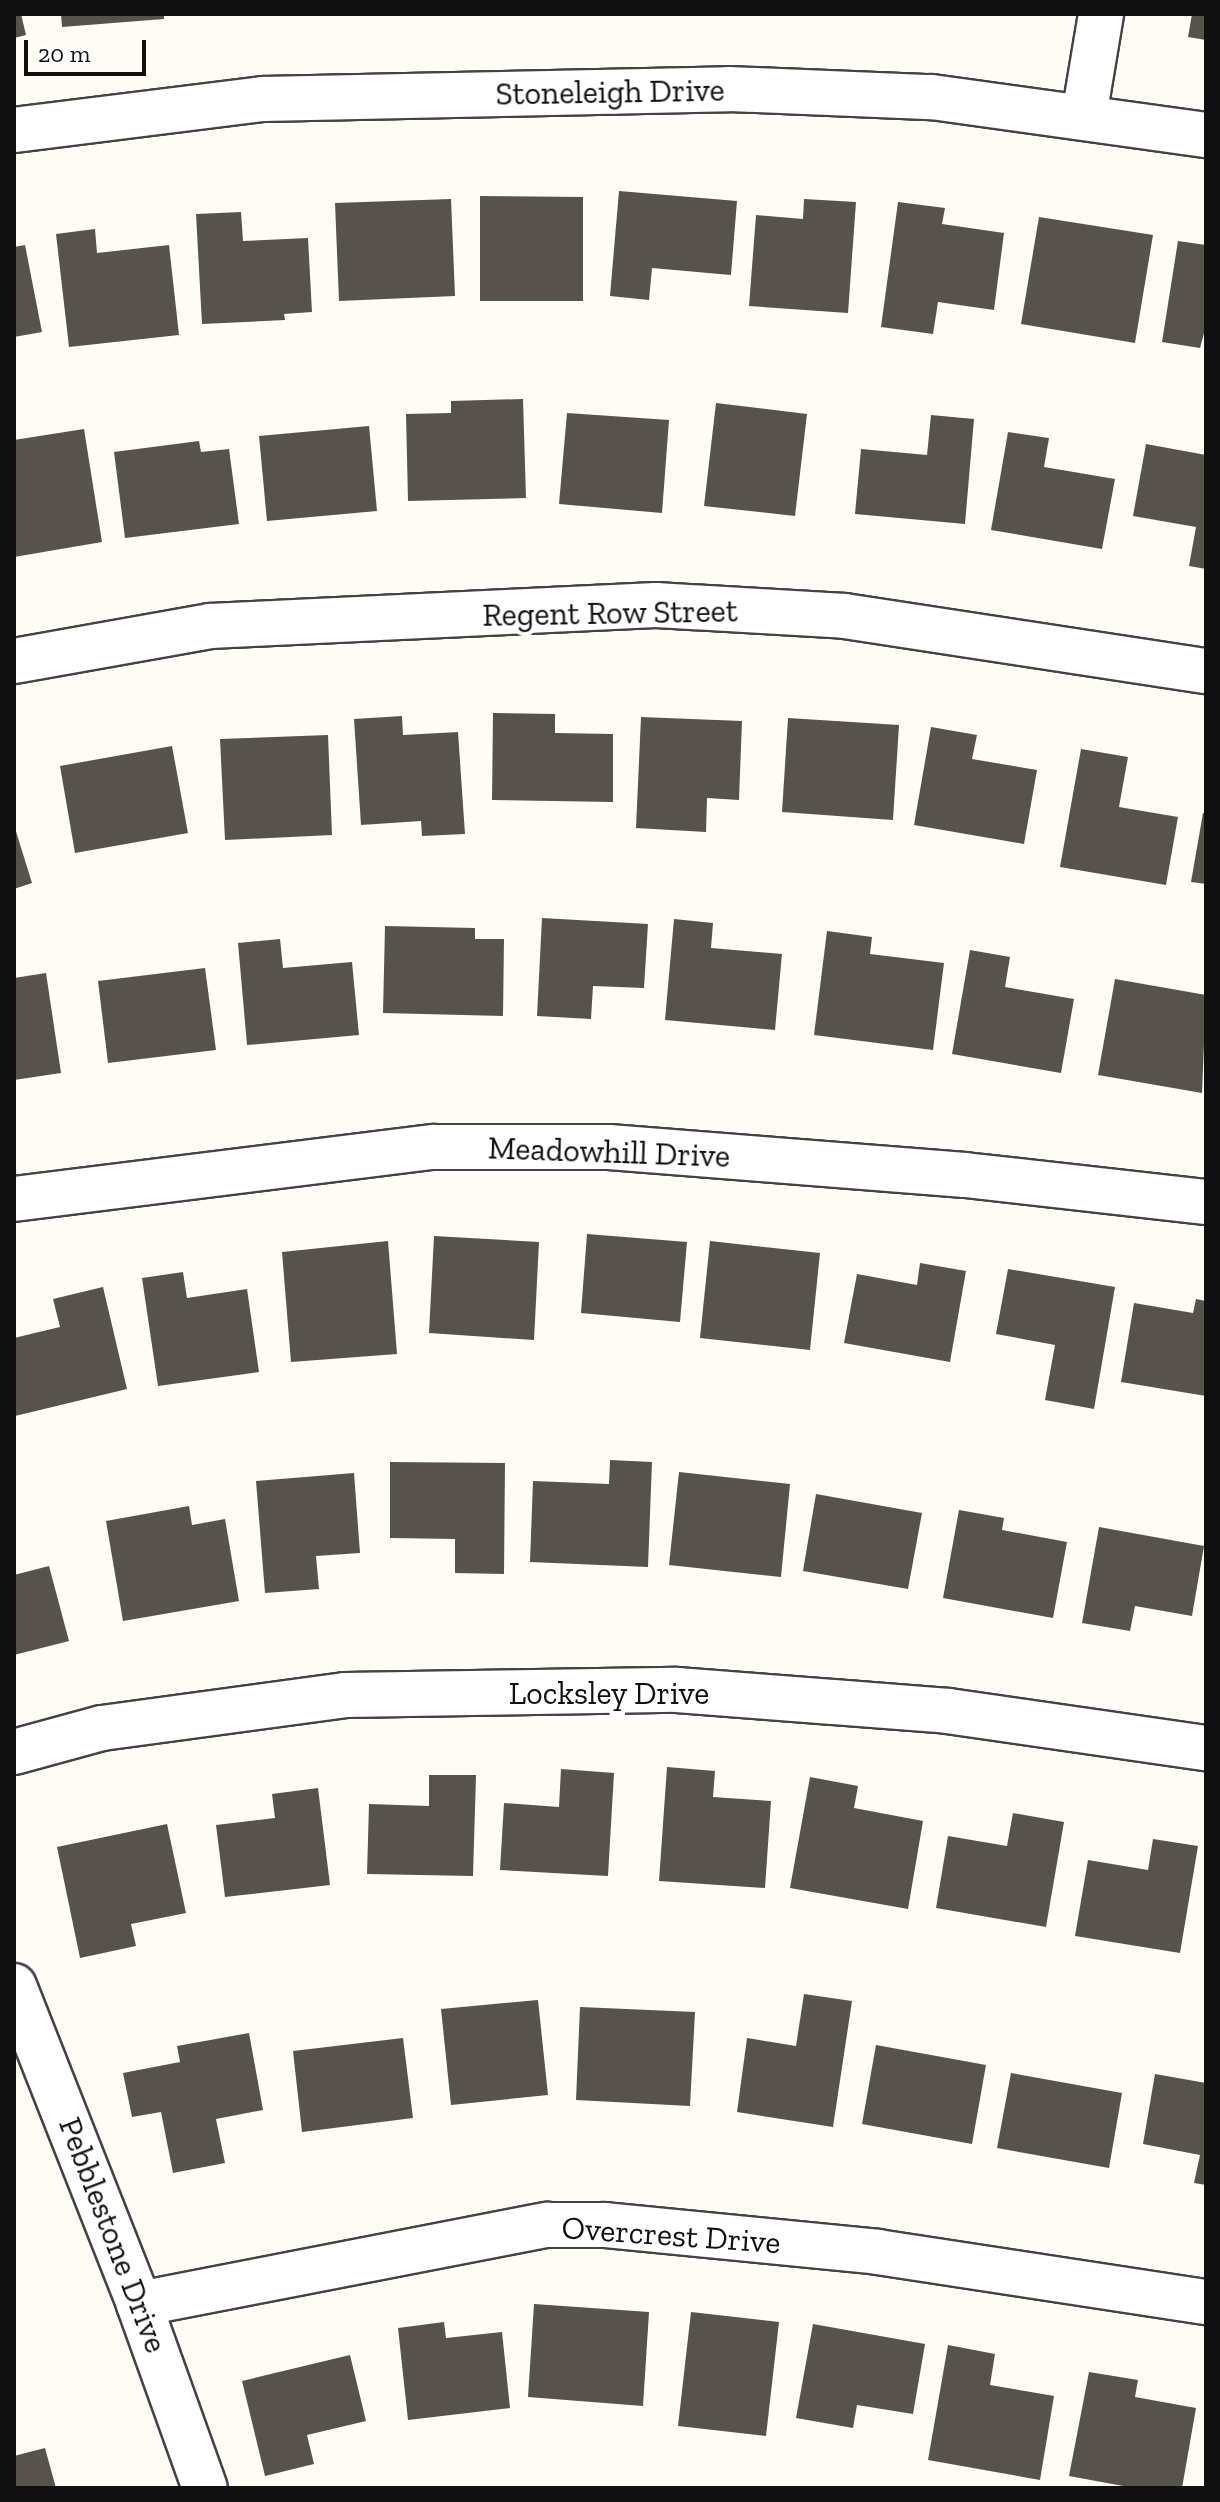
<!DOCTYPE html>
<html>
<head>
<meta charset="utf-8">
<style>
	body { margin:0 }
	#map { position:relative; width:1220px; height:2502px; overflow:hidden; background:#fefcf4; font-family:"Zilla Slab",serif }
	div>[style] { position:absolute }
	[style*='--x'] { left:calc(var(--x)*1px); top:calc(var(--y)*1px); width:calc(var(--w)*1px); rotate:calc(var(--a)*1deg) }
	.building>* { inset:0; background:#58524d }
	.roads { filter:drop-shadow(2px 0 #434343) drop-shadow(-2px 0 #434343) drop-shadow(0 2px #434343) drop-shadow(0 -2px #434343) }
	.street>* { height:44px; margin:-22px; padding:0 22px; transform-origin:22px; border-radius:22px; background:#fff }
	span { translate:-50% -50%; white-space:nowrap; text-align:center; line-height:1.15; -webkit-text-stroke:8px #fff; paint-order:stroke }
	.street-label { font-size:32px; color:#101010 }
	.frame { position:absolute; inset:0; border:16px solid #101010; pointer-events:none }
	.scale { position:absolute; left:24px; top:40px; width:122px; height:36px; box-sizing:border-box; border:4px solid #101010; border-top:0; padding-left:10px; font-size:24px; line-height:28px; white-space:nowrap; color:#101010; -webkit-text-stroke:6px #fff; paint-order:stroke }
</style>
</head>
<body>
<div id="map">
	<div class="building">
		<i style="clip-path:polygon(14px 14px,21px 14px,26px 35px,14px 38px)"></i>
		<i style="clip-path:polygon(61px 14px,164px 14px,164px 19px,62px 27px)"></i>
		<i style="clip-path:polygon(1192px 14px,1206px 14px,1206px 40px,1188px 37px)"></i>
		<i style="clip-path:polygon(619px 191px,737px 201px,731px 275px,652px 268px,649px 300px,610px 296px)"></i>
		<i style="clip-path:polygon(480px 196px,583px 197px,583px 301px,480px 301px)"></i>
		<i style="clip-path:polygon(451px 199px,455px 296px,339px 301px,335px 203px)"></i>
		<i style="clip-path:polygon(804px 199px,856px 202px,848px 313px,749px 306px,756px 215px,803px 219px)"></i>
		<i style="clip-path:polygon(898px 202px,945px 208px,942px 224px,1004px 233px,994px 310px,938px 302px,933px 334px,881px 327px)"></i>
		<i style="clip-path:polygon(241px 212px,243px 241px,308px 238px,312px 312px,284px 314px,285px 320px,202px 324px,196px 214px)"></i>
		<i style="clip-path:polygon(1039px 217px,1153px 235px,1135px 343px,1021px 324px)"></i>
		<i style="clip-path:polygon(95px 229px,97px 253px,169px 245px,179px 335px,69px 347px,56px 234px)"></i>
		<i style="clip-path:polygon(1178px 241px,1206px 245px,1206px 326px,1200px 348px,1162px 342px)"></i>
		<i style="clip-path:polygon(25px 245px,42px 332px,14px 337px,14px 247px)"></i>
		<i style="clip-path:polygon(523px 399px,526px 498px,408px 501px,406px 414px,451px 413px,451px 401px)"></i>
		<i style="clip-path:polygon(716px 403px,807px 414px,795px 516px,704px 506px)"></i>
		<i style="clip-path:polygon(567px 413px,669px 420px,662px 513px,559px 504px)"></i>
		<i style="clip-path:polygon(931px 415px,974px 419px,965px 524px,855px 514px,861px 449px,927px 455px)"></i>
		<i style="clip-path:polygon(369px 426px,377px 511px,267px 521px,259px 436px)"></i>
		<i style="clip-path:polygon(84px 429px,102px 542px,14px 557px,14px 440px)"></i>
		<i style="clip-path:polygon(1008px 432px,1049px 438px,1044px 467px,1115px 479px,1102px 549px,991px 530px)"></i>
		<i style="clip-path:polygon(199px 441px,201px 452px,229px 449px,239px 524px,125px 538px,114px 452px)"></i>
		<i style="clip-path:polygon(1146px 444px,1206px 455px,1206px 569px,1189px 566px,1196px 527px,1133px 516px)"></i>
		<i style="clip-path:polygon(493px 713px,555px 714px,555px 733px,613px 734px,613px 802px,492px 800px)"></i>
		<i style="clip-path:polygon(402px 716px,403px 735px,458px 732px,465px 834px,422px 836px,421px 821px,361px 825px,354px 719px)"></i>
		<i style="clip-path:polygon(641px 717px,742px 721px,739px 800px,707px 798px,706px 832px,636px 828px)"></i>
		<i style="clip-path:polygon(788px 718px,899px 725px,893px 820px,782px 812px)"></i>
		<i style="clip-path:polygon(931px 727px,977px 735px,972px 759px,1037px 770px,1024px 844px,914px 825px)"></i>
		<i style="clip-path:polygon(328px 735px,332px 835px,225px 840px,220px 739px)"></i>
		<i style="clip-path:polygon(172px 746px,188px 833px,75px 853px,60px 766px)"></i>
		<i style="clip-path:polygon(1081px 749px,1128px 757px,1119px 807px,1178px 817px,1166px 885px,1060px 867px)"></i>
		<i style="clip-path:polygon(1203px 813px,1206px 813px,1206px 884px,1191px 882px)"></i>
		<i style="clip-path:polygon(14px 825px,32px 883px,14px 889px)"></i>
		<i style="clip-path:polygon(542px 918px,648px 924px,644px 988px,593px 986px,591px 1019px,537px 1016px)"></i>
		<i style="clip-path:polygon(674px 919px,713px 923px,711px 948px,782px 954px,775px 1030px,665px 1020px)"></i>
		<i style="clip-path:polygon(385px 926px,475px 928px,475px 939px,504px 939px,503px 1016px,383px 1013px)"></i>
		<i style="clip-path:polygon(827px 931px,872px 937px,870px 954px,944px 963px,933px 1050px,814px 1035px)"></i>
		<i style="clip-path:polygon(280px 939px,283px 968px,352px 962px,359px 1035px,247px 1045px,238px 943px)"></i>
		<i style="clip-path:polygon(970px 950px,1010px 957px,1005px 987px,1074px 999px,1061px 1073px,952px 1054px)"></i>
		<i style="clip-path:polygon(205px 968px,216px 1050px,108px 1063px,98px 981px)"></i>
		<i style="clip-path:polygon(46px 973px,61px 1073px,14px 1080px,14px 978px)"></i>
		<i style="clip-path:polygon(1115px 979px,1206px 995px,1202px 1093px,1098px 1075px)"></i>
		<i style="clip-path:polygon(587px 1234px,687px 1242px,680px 1322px,581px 1313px)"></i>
		<i style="clip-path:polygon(434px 1236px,539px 1242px,534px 1340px,429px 1333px)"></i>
		<i style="clip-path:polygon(388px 1241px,397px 1354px,291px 1362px,282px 1252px)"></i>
		<i style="clip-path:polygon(710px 1241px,820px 1253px,810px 1350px,700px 1338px)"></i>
		<i style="clip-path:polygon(920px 1263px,966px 1271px,950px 1362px,844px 1343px,857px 1274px,917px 1285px)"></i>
		<i style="clip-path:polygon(1008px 1269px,1115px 1287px,1094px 1409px,1045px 1400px,1055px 1345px,996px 1334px)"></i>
		<i style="clip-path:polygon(183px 1272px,187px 1298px,247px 1289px,259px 1372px,158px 1386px,142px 1278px)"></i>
		<i style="clip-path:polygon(103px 1287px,127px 1389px,15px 1416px,14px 1338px,60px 1327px,53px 1299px)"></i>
		<i style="clip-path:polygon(1196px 1299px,1206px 1301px,1206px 1396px,1121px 1382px,1134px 1303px,1193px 1313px)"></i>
		<i style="clip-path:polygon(610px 1460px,652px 1462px,648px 1567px,530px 1562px,533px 1481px,609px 1484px)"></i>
		<i style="clip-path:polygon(390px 1462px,505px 1463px,504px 1574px,455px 1573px,455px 1539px,390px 1538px)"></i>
		<i style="clip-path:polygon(679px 1472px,790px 1484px,781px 1577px,669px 1565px)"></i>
		<i style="clip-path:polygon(354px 1473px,360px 1553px,316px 1556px,319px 1589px,265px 1593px,256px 1481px)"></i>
		<i style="clip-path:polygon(816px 1494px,922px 1513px,908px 1589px,803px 1571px)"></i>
		<i style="clip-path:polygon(189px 1506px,192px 1525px,225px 1519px,239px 1601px,123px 1621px,106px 1521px)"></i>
		<i style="clip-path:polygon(959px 1510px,1004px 1518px,1002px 1530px,1067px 1542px,1053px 1618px,943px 1598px)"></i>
		<i style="clip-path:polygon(1099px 1527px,1204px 1546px,1192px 1616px,1135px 1606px,1130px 1631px,1082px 1623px)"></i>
		<i style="clip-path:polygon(49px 1566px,69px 1641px,14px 1655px,14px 1575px)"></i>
		<i style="clip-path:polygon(667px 1767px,715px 1771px,713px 1797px,771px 1801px,765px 1888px,659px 1881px)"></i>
		<i style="clip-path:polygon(561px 1769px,614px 1773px,608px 1876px,500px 1870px,504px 1803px,559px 1807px)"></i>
		<i style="clip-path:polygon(429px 1775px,476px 1775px,473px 1876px,367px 1874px,369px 1804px,429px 1806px)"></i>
		<i style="clip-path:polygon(810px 1777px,858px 1786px,854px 1808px,923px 1821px,908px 1909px,790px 1888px)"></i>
		<i style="clip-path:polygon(318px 1788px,330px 1885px,225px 1897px,216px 1825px,275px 1818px,272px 1794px)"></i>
		<i style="clip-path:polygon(1013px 1813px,1064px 1822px,1046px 1927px,936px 1908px,948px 1836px,1007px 1846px)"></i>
		<i style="clip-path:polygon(167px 1824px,186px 1913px,131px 1924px,136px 1946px,80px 1958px,57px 1847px)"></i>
		<i style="clip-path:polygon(1153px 1839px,1198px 1846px,1180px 1953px,1075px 1936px,1088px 1860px,1148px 1870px)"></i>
		<i style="clip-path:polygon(804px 1994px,852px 2001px,833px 2127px,737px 2112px,747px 2038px,796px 2046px)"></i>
		<i style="clip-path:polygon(538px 2000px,548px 2095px,451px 2105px,441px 2009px)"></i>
		<i style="clip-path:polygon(580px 2007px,695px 2012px,690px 2106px,576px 2100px)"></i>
		<i style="clip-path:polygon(249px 2033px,263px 2110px,216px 2119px,225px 2163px,173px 2173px,161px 2112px,132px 2117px,123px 2073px,180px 2062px,177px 2046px)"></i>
		<i style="clip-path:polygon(403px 2038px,413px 2118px,302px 2132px,293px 2051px)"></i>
		<i style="clip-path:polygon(876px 2045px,986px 2065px,972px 2144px,862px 2124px)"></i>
		<i style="clip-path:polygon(1011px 2073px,1122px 2093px,1109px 2168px,997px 2148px)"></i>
		<i style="clip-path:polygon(1155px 2074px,1206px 2083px,1206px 2185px,1194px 2183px,1200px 2155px,1143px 2144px)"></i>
		<i style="clip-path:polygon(534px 2304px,649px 2312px,643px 2406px,528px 2397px)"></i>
		<i style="clip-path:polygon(691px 2312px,779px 2322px,766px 2436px,678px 2426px)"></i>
		<i style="clip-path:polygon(444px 2322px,446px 2338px,502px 2332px,510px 2408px,408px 2420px,398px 2328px)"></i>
		<i style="clip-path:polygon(813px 2324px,925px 2344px,913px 2414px,857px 2405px,853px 2428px,796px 2418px)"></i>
		<i style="clip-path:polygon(948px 2345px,995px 2354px,990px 2385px,1054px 2396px,1040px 2480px,928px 2460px)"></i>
		<i style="clip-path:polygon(350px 2355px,366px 2421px,307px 2435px,314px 2464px,265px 2476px,242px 2381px)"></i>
		<i style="clip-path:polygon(1089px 2372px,1138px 2380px,1135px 2397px,1196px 2408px,1182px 2488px,1134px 2488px,1069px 2476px)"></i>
		<i style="clip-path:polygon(45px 2448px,56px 2488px,14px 2488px,14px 2456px)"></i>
	</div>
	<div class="roads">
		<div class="street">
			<i style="--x:1084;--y:116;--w:103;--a:-80.5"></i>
			<i style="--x:14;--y:130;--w:251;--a:-7.1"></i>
			<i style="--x:263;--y:99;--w:466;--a:-1.2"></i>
			<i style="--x:729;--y:89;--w:203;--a:2.3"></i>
			<i style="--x:932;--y:97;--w:277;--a:7.9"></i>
			<i style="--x:14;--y:661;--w:199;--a:-10.1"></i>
			<i style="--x:210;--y:626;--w:446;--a:-2.7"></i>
			<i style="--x:656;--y:605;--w:189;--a:3.3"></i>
			<i style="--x:845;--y:616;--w:365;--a:8.7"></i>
			<i style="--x:14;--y:1199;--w:423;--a:-7.1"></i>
			<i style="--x:434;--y:1147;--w:175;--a:0"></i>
			<i style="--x:609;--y:1147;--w:357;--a:4.5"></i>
			<i style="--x:965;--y:1175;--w:243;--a:6.4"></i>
			<i style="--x:14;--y:1752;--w:91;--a:-15.3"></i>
			<i style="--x:102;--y:1728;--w:245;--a:-7.7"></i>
			<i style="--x:345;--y:1695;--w:332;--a:-0.9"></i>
			<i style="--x:677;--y:1690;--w:272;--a:4.4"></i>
			<i style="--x:948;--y:1711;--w:261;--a:8.2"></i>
			<i style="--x:14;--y:1986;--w:342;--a:68.5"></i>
			<i style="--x:139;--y:2304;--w:195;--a:70.3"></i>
			<i style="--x:139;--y:2304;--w:416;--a:-11"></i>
			<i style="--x:547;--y:2225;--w:58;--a:0"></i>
			<i style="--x:605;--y:2225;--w:274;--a:5.6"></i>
			<i style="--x:878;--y:2252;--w:332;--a:8.7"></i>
		</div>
	</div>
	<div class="street-label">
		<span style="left:610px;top:92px;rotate:-1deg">Stoneleigh Drive</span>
		<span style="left:610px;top:613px;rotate:-1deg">Regent Row Street</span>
		<span style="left:609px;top:1152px;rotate:2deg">Meadowhill Drive</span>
		<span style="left:609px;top:1693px">Locksley Drive</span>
		<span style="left:113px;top:2235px;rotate:69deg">Pebblestone Drive</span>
		<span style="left:671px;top:2235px;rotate:4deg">Overcrest Drive</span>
	</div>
	<div class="frame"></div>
	<div class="scale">20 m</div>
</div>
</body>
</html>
